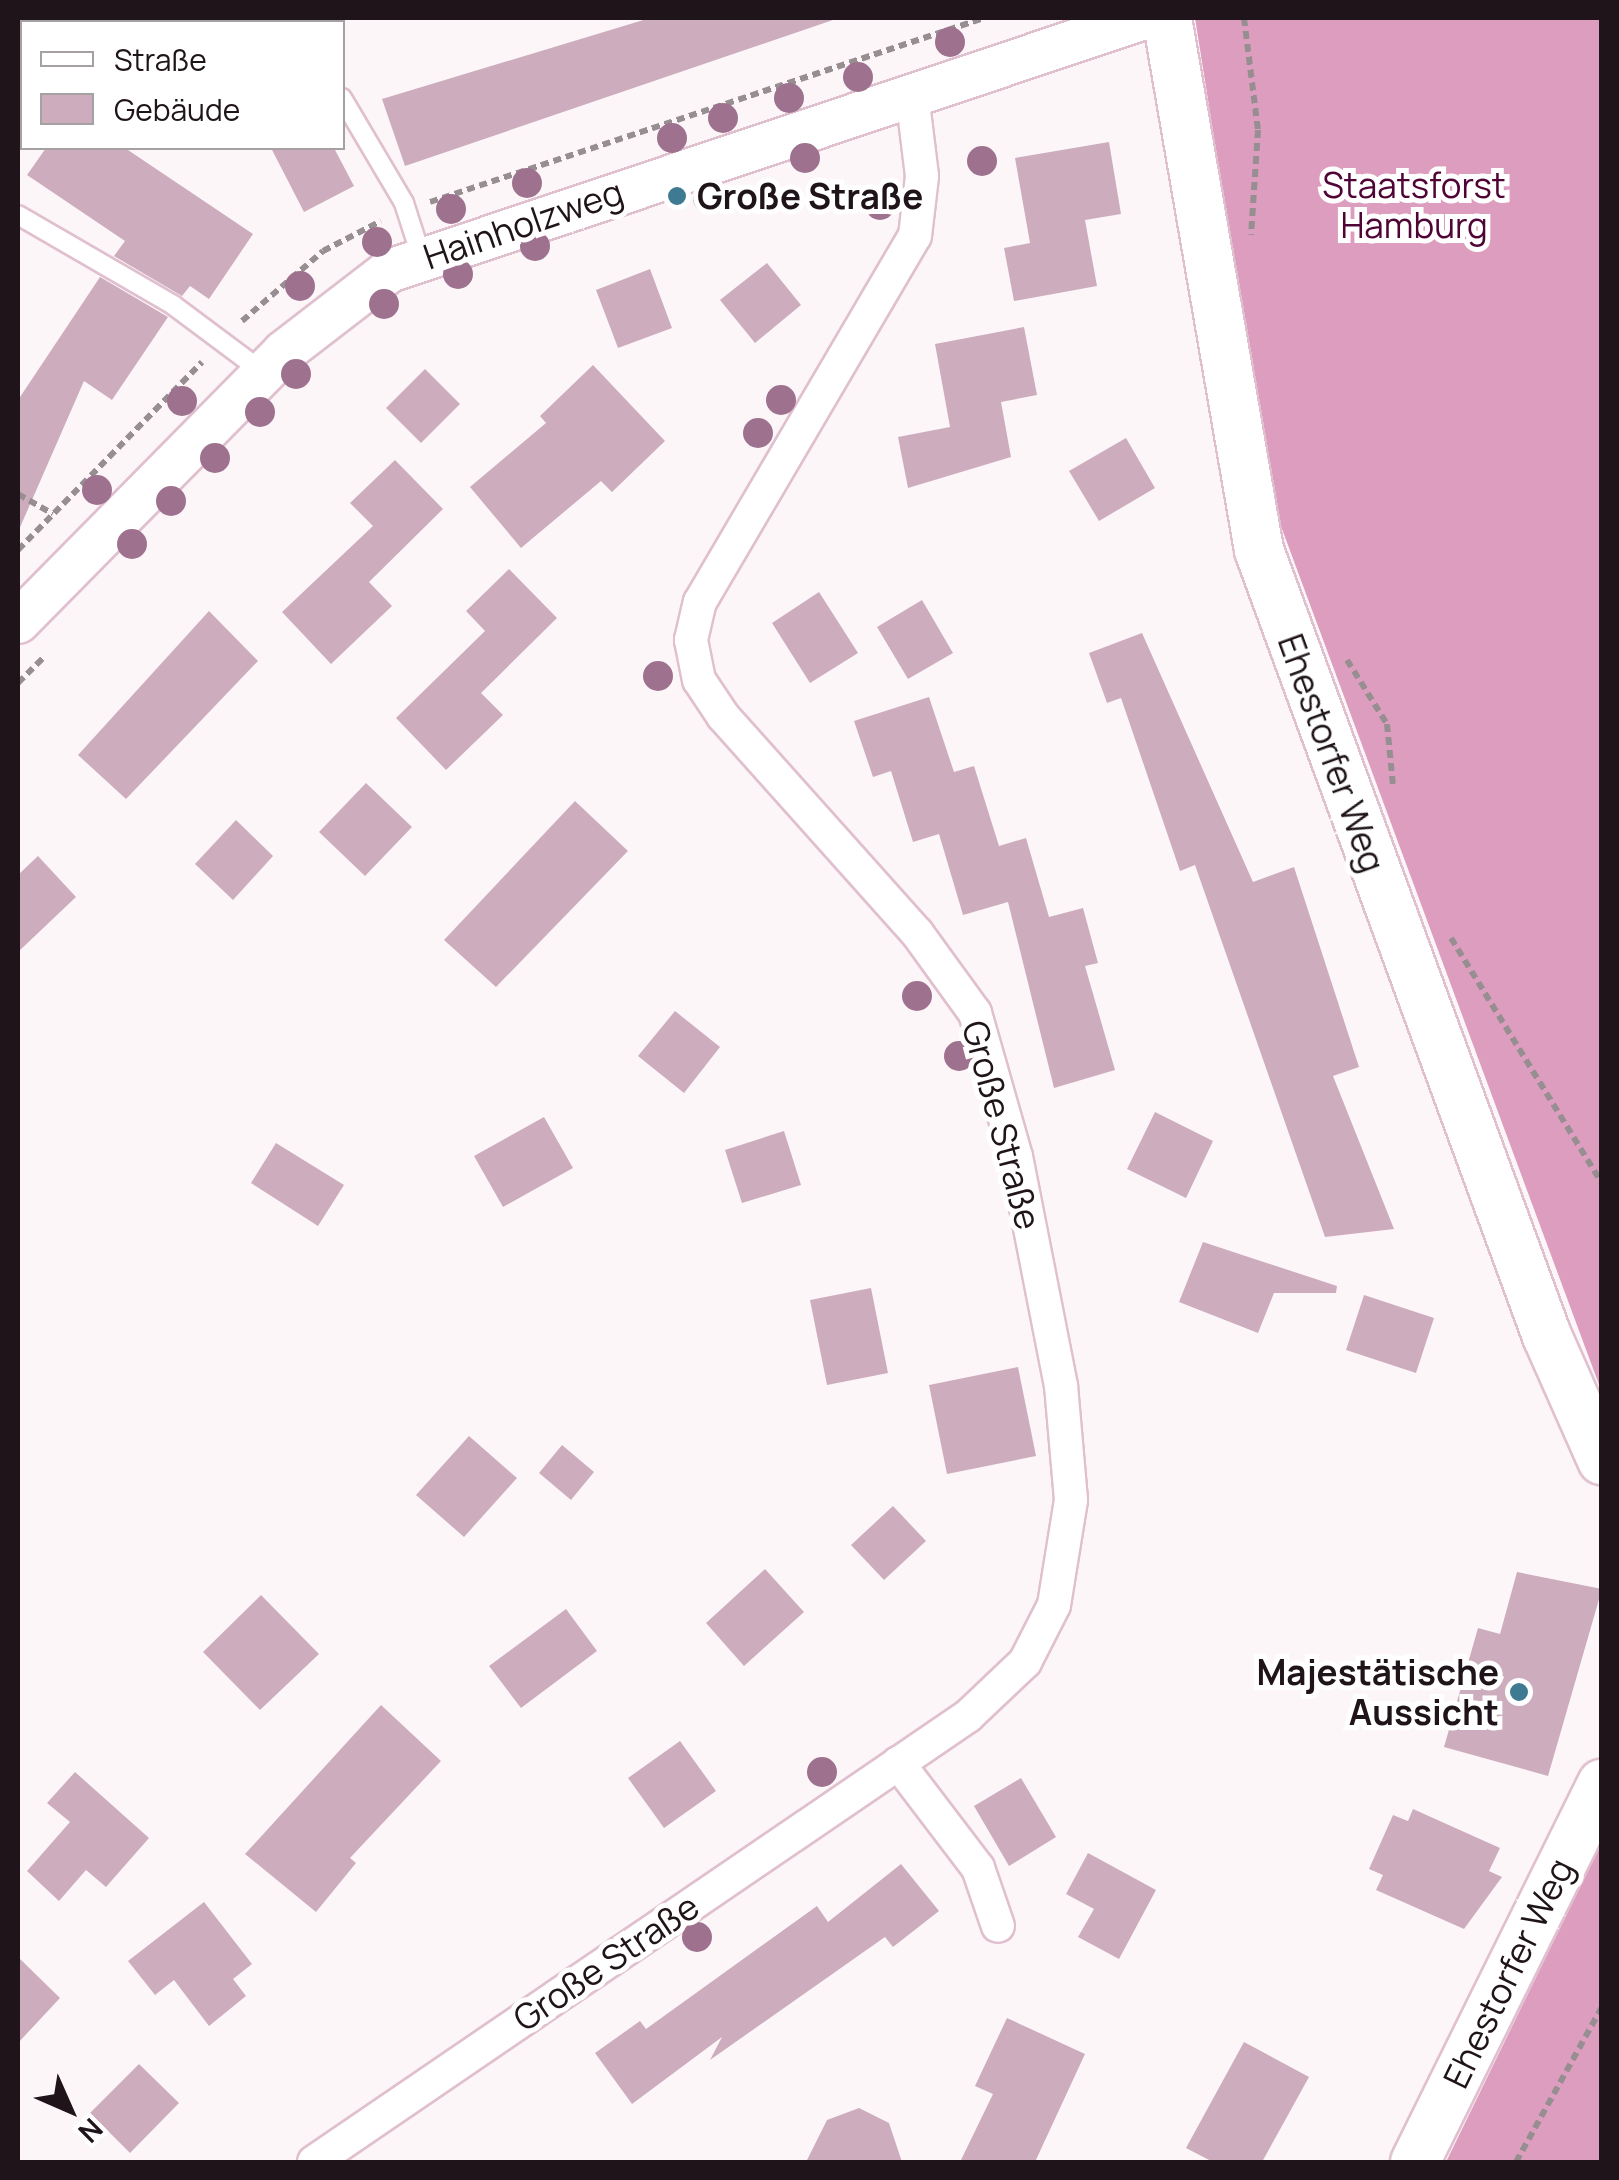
<!DOCTYPE html>
<html>
<head>
<meta charset="utf-8">
<style>
	body { margin:0 }
	#map { position:relative; width:1619px; height:2180px; overflow:hidden; background:#fdf6f9; font-family:Manrope,sans-serif }
	div>[style] { position:absolute }
	[style*='--x'] { left:calc(var(--x)*1px); top:calc(var(--y)*1px); width:calc(var(--w)*1px); rotate:calc(var(--a)*1deg) }
	.forest>* { inset:0; background:#dd9dbe }
	.building>* { inset:0; background:#cdadbd }
	.path>* { height:6px; margin-top:-3px; transform-origin:0; background:repeating-linear-gradient(90deg,#978e92 0 8px,transparent 0 13px) }
	.roads { filter:drop-shadow(2px 0 #e0c0cf) drop-shadow(-2px 0 #e0c0cf) drop-shadow(0 2px #e0c0cf) drop-shadow(0 -2px #e0c0cf) }
	.service>* { height:18px; margin:-9px; padding:0 9px; transform-origin:9px; border-radius:9px; background:#fff }
	.minor>* { height:32px; margin:-16px; padding:0 16px; transform-origin:16px; border-radius:16px; background:#fff }
	.tertiary>* { height:42px; margin:-21px; padding:0 21px; transform-origin:21px; border-radius:21px; background:#fff }
	.secondary>* { height:48px; margin:-24px; padding:0 24px; transform-origin:24px; border-radius:24px; background:#fff }
	.trees>* { width:30px; height:30px; margin:-15px; border-radius:50%; background:#9e718e }
	.dots>* { width:28px; height:28px; translate:-50% -50%; box-sizing:border-box; border:5px solid #fff; border-radius:50% }
	span { translate:-50% -50%; white-space:nowrap; text-align:center; line-height:1.15; -webkit-text-stroke:10px #fff; paint-order:stroke }
	.park-label { font-size:35px; color:#500436 }
	.poi-label { font-size:35px; color:#1f1419; font-weight:700 }
	.left { translate:0 -50%; text-align:left }
	.right { translate:-100% -50%; text-align:right }
	.street-label { font-size:35px; color:#1f1419 }
	.frame { position:absolute; inset:0; border:20px solid #1f1419; pointer-events:none }
	.legend { position:absolute; left:20px; top:20px; width:325px; height:130px; box-sizing:border-box; background:#fff; border:2px solid #a5a1a3; margin:0; padding:12px 18px; list-style:none; font-size:30px; color:#1f1419 }
	.legend li { display:flex; align-items:center; gap:20px; height:50px }
	.legend b { width:50px; border:2px solid #a5a1a3 }
	.north { position:absolute; left:20px; top:2060px; width:100px; height:100px; -webkit-text-stroke:8px #fff; paint-order:stroke; rotate:135deg; font-size:28px; font-weight:700; line-height:40px; text-align:center; color:#1f1419 }
	.north::after { content:''; display:block; margin:auto; width:35px; height:45px; background:#1f1419; clip-path:polygon(50% 0,100% 100%,50% 72%,0 100%) }
</style>
</head>
<body>
<div id="map">
	<div class="forest">
		<i style="clip-path:polygon(1195px 18px,1601px 18px,1601px 1390px,1272px 502px)"></i>
		<i style="clip-path:polygon(1601px 1844px,1601px 2162px,1446px 2162px)"></i>
	</div>
	<div class="building">
		<i style="clip-path:polygon(650px 18px,833px 20px,405px 166px,382px 99px)"></i>
		<i style="clip-path:polygon(1109px 142px,1121px 214px,1085px 220px,1097px 286px,1014px 301px,1004px 248px,1030px 243px,1015px 158px)"></i>
		<i style="clip-path:polygon(46px 148px,125px 148px,253px 234px,209px 299px,190px 286px,182px 296px,114px 256px,125px 241px,27px 175px)"></i>
		<i style="clip-path:polygon(271px 148px,334px 148px,354px 186px,304px 212px)"></i>
		<i style="clip-path:polygon(767px 263px,801px 305px,755px 343px,720px 300px)"></i>
		<i style="clip-path:polygon(650px 269px,672px 328px,618px 348px,596px 290px)"></i>
		<i style="clip-path:polygon(100px 277px,168px 317px,112px 400px,84px 381px,18px 532px,18px 400px)"></i>
		<i style="clip-path:polygon(1024px 327px,1037px 395px,1001px 402px,1011px 457px,908px 488px,898px 437px,950px 427px,935px 344px)"></i>
		<i style="clip-path:polygon(593px 365px,665px 441px,612px 492px,601px 481px,521px 548px,470px 487px,546px 423px,540px 416px)"></i>
		<i style="clip-path:polygon(425px 369px,460px 404px,421px 443px,386px 408px)"></i>
		<i style="clip-path:polygon(1126px 438px,1155px 488px,1099px 521px,1069px 471px)"></i>
		<i style="clip-path:polygon(395px 460px,443px 509px,369px 582px,392px 606px,331px 664px,282px 612px,373px 526px,350px 503px)"></i>
		<i style="clip-path:polygon(509px 569px,557px 618px,481px 693px,503px 715px,446px 770px,396px 718px,485px 631px,466px 611px)"></i>
		<i style="clip-path:polygon(819px 592px,858px 653px,810px 683px,772px 623px)"></i>
		<i style="clip-path:polygon(922px 600px,953px 653px,908px 679px,877px 627px)"></i>
		<i style="clip-path:polygon(209px 611px,258px 661px,126px 799px,78px 755px)"></i>
		<i style="clip-path:polygon(1142px 633px,1253px 882px,1294px 867px,1359px 1067px,1333px 1076px,1394px 1229px,1325px 1237px,1195px 865px,1180px 871px,1121px 698px,1107px 703px,1089px 653px)"></i>
		<i style="clip-path:polygon(929px 697px,954px 772px,974px 766px,999px 846px,1026px 838px,1049px 917px,1083px 908px,1098px 963px,1085px 966px,1115px 1070px,1054px 1088px,1008px 902px,963px 915px,939px 834px,913px 842px,891px 771px,873px 777px,854px 721px)"></i>
		<i style="clip-path:polygon(366px 783px,412px 827px,365px 876px,319px 832px)"></i>
		<i style="clip-path:polygon(575px 801px,628px 851px,496px 987px,444px 940px)"></i>
		<i style="clip-path:polygon(236px 820px,273px 856px,233px 900px,195px 864px)"></i>
		<i style="clip-path:polygon(38px 856px,76px 897px,18px 952px,18px 875px)"></i>
		<i style="clip-path:polygon(675px 1011px,720px 1047px,684px 1093px,638px 1056px)"></i>
		<i style="clip-path:polygon(1155px 1112px,1213px 1141px,1186px 1198px,1127px 1169px)"></i>
		<i style="clip-path:polygon(544px 1117px,573px 1168px,503px 1207px,474px 1156px)"></i>
		<i style="clip-path:polygon(784px 1131px,801px 1185px,742px 1203px,725px 1150px)"></i>
		<i style="clip-path:polygon(276px 1143px,344px 1185px,318px 1226px,251px 1183px)"></i>
		<i style="clip-path:polygon(1203px 1242px,1337px 1286px,1336px 1293px,1274px 1293px,1258px 1333px,1179px 1302px)"></i>
		<i style="clip-path:polygon(871px 1288px,888px 1373px,827px 1385px,810px 1300px)"></i>
		<i style="clip-path:polygon(1364px 1295px,1434px 1318px,1416px 1373px,1346px 1350px)"></i>
		<i style="clip-path:polygon(1018px 1367px,1036px 1456px,947px 1474px,929px 1385px)"></i>
		<i style="clip-path:polygon(469px 1436px,517px 1478px,464px 1537px,416px 1495px)"></i>
		<i style="clip-path:polygon(562px 1445px,594px 1472px,571px 1500px,539px 1473px)"></i>
		<i style="clip-path:polygon(893px 1506px,926px 1541px,884px 1580px,851px 1545px)"></i>
		<i style="clip-path:polygon(765px 1569px,804px 1612px,744px 1666px,706px 1623px)"></i>
		<i style="clip-path:polygon(1517px 1572px,1602px 1589px,1548px 1776px,1444px 1747px,1478px 1628px,1500px 1634px)"></i>
		<i style="clip-path:polygon(261px 1595px,319px 1654px,260px 1710px,203px 1652px)"></i>
		<i style="clip-path:polygon(566px 1609px,597px 1651px,521px 1708px,489px 1666px)"></i>
		<i style="clip-path:polygon(381px 1705px,441px 1761px,350px 1858px,356px 1863px,316px 1912px,245px 1854px)"></i>
		<i style="clip-path:polygon(680px 1741px,716px 1791px,664px 1828px,628px 1778px)"></i>
		<i style="clip-path:polygon(75px 1772px,149px 1838px,106px 1887px,86px 1870px,59px 1901px,27px 1871px,70px 1822px,47px 1803px)"></i>
		<i style="clip-path:polygon(1021px 1778px,1056px 1837px,1009px 1866px,974px 1806px)"></i>
		<i style="clip-path:polygon(1413px 1809px,1500px 1848px,1489px 1871px,1502px 1877px,1464px 1929px,1376px 1890px,1383px 1875px,1369px 1869px,1393px 1815px,1408px 1821px)"></i>
		<i style="clip-path:polygon(1088px 1853px,1156px 1890px,1119px 1959px,1078px 1937px,1094px 1909px,1066px 1894px)"></i>
		<i style="clip-path:polygon(901px 1864px,939px 1911px,893px 1947px,885px 1937px,710px 2060px,722px 2037px,632px 2104px,595px 2053px,640px 2021px,646px 2029px,817px 1906px,828px 1922px)"></i>
		<i style="clip-path:polygon(204px 1902px,252px 1964px,233px 1979px,246px 1996px,209px 2026px,174px 1980px,155px 1995px,128px 1961px)"></i>
		<i style="clip-path:polygon(18px 1957px,60px 1998px,18px 2043px)"></i>
		<i style="clip-path:polygon(1007px 2018px,1085px 2054px,1035px 2162px,960px 2162px,993px 2094px,975px 2086px)"></i>
		<i style="clip-path:polygon(1244px 2042px,1309px 2077px,1262px 2162px,1213px 2162px,1186px 2148px)"></i>
		<i style="clip-path:polygon(139px 2064px,179px 2103px,130px 2153px,90px 2113px)"></i>
		<i style="clip-path:polygon(859px 2108px,889px 2123px,902px 2162px,806px 2162px,827px 2120px)"></i>
	</div>
	<div class="path">
		<i style="--x:1244;--y:18;--w:113;--a:82.9"></i>
		<i style="--x:1258;--y:130;--w:105;--a:93.8"></i>
		<i style="--x:430;--y:202;--w:584;--a:-18.37"></i>
		<i style="--x:242;--y:321;--w:107;--a:-40.8"></i>
		<i style="--x:323;--y:251;--w:65;--a:-27.3"></i>
		<i style="--x:18;--y:494;--w:40;--a:29.7"></i>
		<i style="--x:18;--y:550;--w:263;--a:-45.6"></i>
		<i style="--x:1347;--y:660;--w:75;--a:58"></i>
		<i style="--x:1387;--y:724;--w:61;--a:84.4"></i>
		<i style="--x:18;--y:683;--w:37;--a:-45"></i>
		<i style="--x:1451;--y:938;--w:288;--a:58.4"></i>
		<i style="--x:1516;--y:2162;--w:177;--a:-61"></i>
	</div>
	<div class="roads">
		<div class="service">
			<i style="--x:342;--y:98;--w:122;--a:59.4"></i>
			<i style="--x:404;--y:203;--w:56;--a:72.2"></i>
			<i style="--x:18;--y:215;--w:179;--a:30.1"></i>
			<i style="--x:173;--y:305;--w:112;--a:36.7"></i>
		</div>
		<div class="minor">
			<i style="--x:898;--y:1763;--w:132;--a:52.7"></i>
			<i style="--x:978;--y:1868;--w:61;--a:71"></i>
			<i style="--x:314;--y:2162;--w:792;--a:-34.29"></i>
			<i style="--x:968;--y:1716;--w:79;--a:-43.5"></i>
			<i style="--x:1025;--y:1662;--w:64;--a:-63"></i>
			<i style="--x:1054;--y:1605;--w:106;--a:-80.8"></i>
			<i style="--x:1071;--y:1500;--w:114;--a:-95"></i>
			<i style="--x:1061;--y:1386;--w:233;--a:-101.1"></i>
			<i style="--x:1016;--y:1157;--w:150;--a:-105.9"></i>
			<i style="--x:975;--y:1013;--w:99;--a:-125.9"></i>
			<i style="--x:917;--y:933;--w:291;--a:-131.8"></i>
			<i style="--x:723;--y:716;--w:43;--a:-123.7"></i>
			<i style="--x:699;--y:680;--w:41;--a:-101.3"></i>
			<i style="--x:691;--y:640;--w:39;--a:-77"></i>
			<i style="--x:700;--y:602;--w:424;--a:-59.6"></i>
			<i style="--x:915;--y:236;--w:60;--a:-83.3"></i>
			<i style="--x:922;--y:176;--w:82;--a:-97"></i>
		</div>
		<div class="tertiary">
			<i style="--x:18;--y:622;--w:379;--a:-45.4"></i>
			<i style="--x:284;--y:352;--w:133;--a:-37.6"></i>
			<i style="--x:389;--y:271;--w:796;--a:-18.53"></i>
		</div>
		<div class="secondary">
			<i style="--x:1167;--y:18;--w:540;--a:80.19"></i>
			<i style="--x:1259;--y:550;--w:837;--a:69.88"></i>
			<i style="--x:1547;--y:1336;--w:136;--a:66.1"></i>
			<i style="--x:1415;--y:2162;--w:422;--a:-63.7"></i>
		</div>
	</div>
	<div class="trees">
		<i style="left:950px;top:42px"></i>
		<i style="left:858px;top:77px"></i>
		<i style="left:789px;top:98px"></i>
		<i style="left:723px;top:118px"></i>
		<i style="left:672px;top:138px"></i>
		<i style="left:805px;top:158px"></i>
		<i style="left:982px;top:161px"></i>
		<i style="left:527px;top:183px"></i>
		<i style="left:708px;top:198px"></i>
		<i style="left:880px;top:205px"></i>
		<i style="left:451px;top:209px"></i>
		<i style="left:377px;top:242px"></i>
		<i style="left:535px;top:246px"></i>
		<i style="left:458px;top:274px"></i>
		<i style="left:300px;top:286px"></i>
		<i style="left:384px;top:304px"></i>
		<i style="left:296px;top:374px"></i>
		<i style="left:781px;top:400px"></i>
		<i style="left:182px;top:401px"></i>
		<i style="left:260px;top:412px"></i>
		<i style="left:758px;top:433px"></i>
		<i style="left:215px;top:458px"></i>
		<i style="left:97px;top:490px"></i>
		<i style="left:171px;top:501px"></i>
		<i style="left:132px;top:544px"></i>
		<i style="left:658px;top:676px"></i>
		<i style="left:917px;top:996px"></i>
		<i style="left:959px;top:1056px"></i>
		<i style="left:822px;top:1772px"></i>
		<i style="left:697px;top:1937px"></i>
	</div>
	<div class="dots">
		<i style="left:677px;top:196px;background:#3e7a91"></i>
		<i style="left:1519px;top:1692px;background:#3e7a91"></i>
	</div>
	<div class="park-label">
		<span style="left:1414px;top:205px">Staatsforst<br>Hamburg</span>
	</div>
	<div class="poi-label">
		<span class="left" style="left:697px;top:196px">Große Straße</span>
		<span class="right" style="left:1499px;top:1692px">Majestätische<br>Aussicht</span>
	</div>
	<div class="street-label">
		<span style="left:523px;top:224px;rotate:-19deg">Hainholzweg</span>
		<span style="left:1332px;top:753px;rotate:70deg">Ehestorfer Weg</span>
		<span style="left:1002px;top:1125px;rotate:75deg">Große Straße</span>
		<span style="left:606px;top:1962px;rotate:-34deg">Große Straße</span>
		<span style="left:1508px;top:1973px;rotate:-64deg">Ehestorfer Weg</span>
	</div>
	<div class="frame"></div>
	<ul class="legend">
	<li><b style="height:12px;background:#fff"></b>Straße</li>
	<li><b style="height:28px;background:#cdadbd"></b>Gebäude</li>
	</ul>
	<div class="north">N</div>
</div>
</body>
</html>
